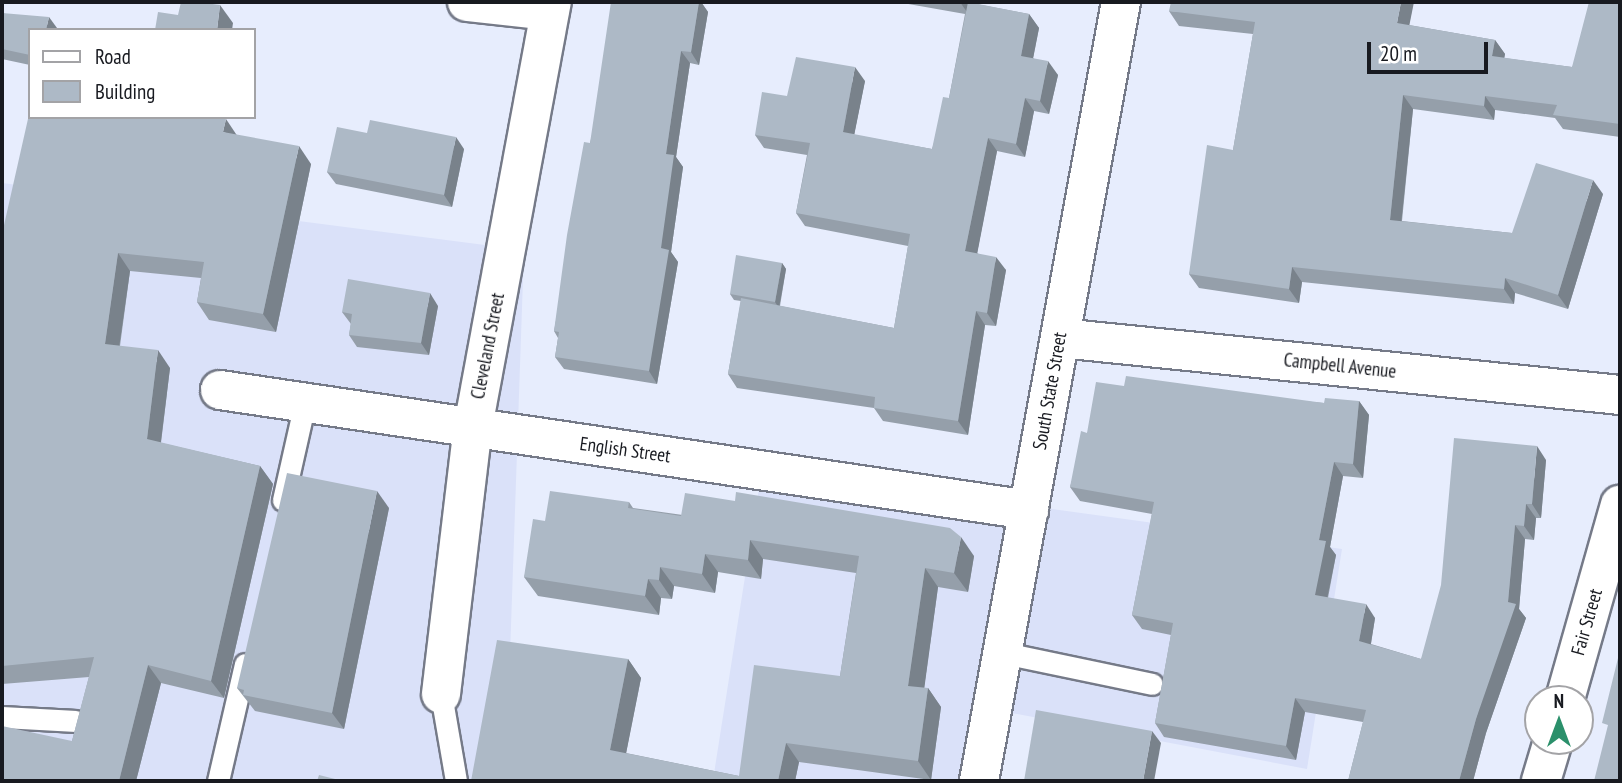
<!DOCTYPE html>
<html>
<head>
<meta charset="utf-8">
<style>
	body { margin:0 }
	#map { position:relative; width:1622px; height:783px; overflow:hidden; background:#e7edfd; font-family:"PT Sans Narrow",sans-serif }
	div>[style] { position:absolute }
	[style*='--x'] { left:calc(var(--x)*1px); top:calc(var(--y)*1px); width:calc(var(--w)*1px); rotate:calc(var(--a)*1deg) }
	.built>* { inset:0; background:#dae1f9 }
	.roads { filter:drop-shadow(2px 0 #757a88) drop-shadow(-2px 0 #757a88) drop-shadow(0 2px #757a88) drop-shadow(0 -2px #757a88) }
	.service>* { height:21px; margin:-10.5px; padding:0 10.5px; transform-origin:10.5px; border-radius:10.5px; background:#fff }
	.minor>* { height:38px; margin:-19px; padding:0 19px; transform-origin:19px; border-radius:19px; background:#fff }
	.tertiary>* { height:38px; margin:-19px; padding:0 19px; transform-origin:19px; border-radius:19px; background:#fff }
	.wall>* { inset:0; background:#959faa }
	.shaded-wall>* { inset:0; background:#79828b }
	.building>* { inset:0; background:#adb9c6 }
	span { translate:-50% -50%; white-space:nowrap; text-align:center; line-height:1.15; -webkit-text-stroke:6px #fff; paint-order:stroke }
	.street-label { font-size:19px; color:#181a20 }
	.frame { position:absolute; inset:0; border:4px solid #181a20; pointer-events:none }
	.legend { position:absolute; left:28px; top:28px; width:228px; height:91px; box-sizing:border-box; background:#fff; border:2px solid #a3a3a6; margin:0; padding:9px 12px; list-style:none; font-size:21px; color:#181a20 }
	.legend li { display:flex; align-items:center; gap:14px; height:35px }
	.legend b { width:35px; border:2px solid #a3a3a6 }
	.north { position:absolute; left:1524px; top:685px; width:70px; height:70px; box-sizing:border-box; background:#fff; border:2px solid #a3a3a6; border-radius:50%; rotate:0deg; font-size:19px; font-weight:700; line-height:28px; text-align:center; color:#181a20 }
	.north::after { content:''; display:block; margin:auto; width:24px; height:32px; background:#2b906b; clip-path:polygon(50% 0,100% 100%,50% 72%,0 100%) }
	.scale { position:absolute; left:1367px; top:42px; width:121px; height:32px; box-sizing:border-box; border:4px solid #181a20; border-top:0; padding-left:9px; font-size:21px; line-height:24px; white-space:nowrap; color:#181a20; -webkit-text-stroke:5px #fff; paint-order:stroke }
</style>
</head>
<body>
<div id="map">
	<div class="built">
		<i style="clip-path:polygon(2px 183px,524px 250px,507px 742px,713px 780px,762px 469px,1342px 549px,1307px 769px,1001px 711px,989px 781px,2px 781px)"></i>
	</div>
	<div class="roads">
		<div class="service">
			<i style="--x:283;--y:500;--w:100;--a:-77.3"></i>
			<i style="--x:1004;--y:653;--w:151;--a:11.8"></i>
			<i style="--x:441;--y:694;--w:88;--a:80.2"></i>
			<i style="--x:2;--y:717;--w:73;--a:3.1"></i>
			<i style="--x:218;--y:781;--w:120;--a:-77"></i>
		</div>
		<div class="minor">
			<i style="--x:467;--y:2;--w:83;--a:6.2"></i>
			<i style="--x:1060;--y:338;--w:563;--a:5.81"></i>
			<i style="--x:220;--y:390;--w:818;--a:8.44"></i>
			<i style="--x:441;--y:694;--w:269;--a:-83.2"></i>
			<i style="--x:473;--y:427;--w:432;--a:-79.5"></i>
			<i style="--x:1565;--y:699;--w:202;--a:-74.2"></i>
			<i style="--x:1541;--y:781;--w:42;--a:-73.3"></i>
		</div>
		<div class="tertiary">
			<i style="--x:979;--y:781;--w:792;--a:-79.67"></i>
		</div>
	</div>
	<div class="wall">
		<i style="clip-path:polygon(626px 2px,701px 2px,708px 12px,699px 65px,690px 63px,676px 157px,683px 167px,671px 252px,678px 262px,657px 384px,564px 369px,555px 357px,558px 338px,554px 331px,590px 143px)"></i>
		<i style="clip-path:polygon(897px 2px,971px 2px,971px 3px,1029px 14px,1039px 28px,1033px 58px,1058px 75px,1049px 114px,1034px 111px,1025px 157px,997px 151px,977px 253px,1006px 270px,996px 326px,985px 325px,968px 435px,883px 421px,874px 408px,737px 388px,728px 374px,741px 301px,734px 300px,730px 294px,782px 263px,786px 269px,780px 306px,894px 328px,908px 246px,805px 226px,796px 213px,807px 155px,764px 148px,755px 135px,787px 96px,865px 81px,854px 135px,932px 149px,949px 98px,965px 14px)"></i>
		<i style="clip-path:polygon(1620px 2px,1620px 137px,1563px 129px,1555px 118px,1495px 110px,1494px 120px,1413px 109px,1402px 221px,1512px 233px,1603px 194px,1568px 309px,1515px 293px,1514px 304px,1302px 282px,1299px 303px,1199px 288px,1189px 274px,1233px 150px,1253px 34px,1179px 26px,1169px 11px,1409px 25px,1495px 40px,1505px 54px,1504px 58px,1572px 67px)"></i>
		<i style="clip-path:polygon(2px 13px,57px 28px,57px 30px,30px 30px,30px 65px,2px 59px)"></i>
		<i style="clip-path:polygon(367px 133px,464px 149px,452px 207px,336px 184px,327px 172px)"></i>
		<i style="clip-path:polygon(237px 135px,311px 164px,276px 332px,209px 320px,197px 302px,201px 278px,130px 271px,120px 346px,170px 368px,161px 443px,260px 466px,273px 484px,224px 698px,161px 683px,136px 781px,2px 781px,72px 741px,89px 677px,2px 684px,2px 234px)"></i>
		<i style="clip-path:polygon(438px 306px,429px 355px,357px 347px,349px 335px,351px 324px,342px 312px)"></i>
		<i style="clip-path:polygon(1124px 386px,1324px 403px,1359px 401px,1369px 415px,1363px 478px,1343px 476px,1330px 547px,1336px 555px,1328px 598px,1375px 618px,1371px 644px,1421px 659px,1546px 460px,1541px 518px,1536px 518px,1534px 540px,1525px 539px,1519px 609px,1526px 618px,1486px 733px,1473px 781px,1348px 781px,1363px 722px,1305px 712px,1296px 760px,1164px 737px,1155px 723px,1171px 635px,1142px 629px,1132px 615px,1152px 514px,1080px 501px,1070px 487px,1087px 433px)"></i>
		<i style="clip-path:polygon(629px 502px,633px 508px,974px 556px,968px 592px,938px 587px,924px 688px,928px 688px,941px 707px,931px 780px,799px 762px,795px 781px,471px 781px,628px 659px,641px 678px,626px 753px,739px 776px,840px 676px,856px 573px,763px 559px,761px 579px,718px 572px,715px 593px,674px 586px,672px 599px,661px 598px,659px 615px,538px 596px,524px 577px,545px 521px)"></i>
		<i style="clip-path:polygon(389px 508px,344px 729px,255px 711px,237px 688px)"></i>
	</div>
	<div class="shaded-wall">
		<i style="clip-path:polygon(699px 2px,701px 2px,708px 12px,699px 65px,691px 52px)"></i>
		<i style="clip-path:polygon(960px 2px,971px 2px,969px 15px)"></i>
		<i style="clip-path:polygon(1401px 2px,1414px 2px,1407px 37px,1397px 23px)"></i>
		<i style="clip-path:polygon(220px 5px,233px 23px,232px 30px,217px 30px)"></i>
		<i style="clip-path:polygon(1029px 14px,1039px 28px,1031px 69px,1021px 56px)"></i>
		<i style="clip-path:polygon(49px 17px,57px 28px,57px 30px,46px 30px)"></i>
		<i style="clip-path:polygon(1495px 40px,1505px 54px,1502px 71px,1492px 56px)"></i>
		<i style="clip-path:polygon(681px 51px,690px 63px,676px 157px,683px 167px,671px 252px,678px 262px,657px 384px,649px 371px,661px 248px,666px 154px)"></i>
		<i style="clip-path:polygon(1048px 61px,1058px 75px,1049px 114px,1040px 101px)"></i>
		<i style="clip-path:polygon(855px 67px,865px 81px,852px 146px,843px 132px)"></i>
		<i style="clip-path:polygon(1403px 95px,1413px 109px,1400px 234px,1390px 220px)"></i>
		<i style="clip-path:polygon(1485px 96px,1495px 110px,1494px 120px,1484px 106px)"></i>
		<i style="clip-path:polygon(1025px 98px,1034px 111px,1025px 157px,1016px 144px)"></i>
		<i style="clip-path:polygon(226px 119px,238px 137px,223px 132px)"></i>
		<i style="clip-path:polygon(456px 137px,464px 149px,452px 207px,444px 195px)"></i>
		<i style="clip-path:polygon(988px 138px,997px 151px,975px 265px,965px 251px)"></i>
		<i style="clip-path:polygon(299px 146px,311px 164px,276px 332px,263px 314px)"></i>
		<i style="clip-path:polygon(1593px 180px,1603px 194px,1568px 309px,1558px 295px)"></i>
		<i style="clip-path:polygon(118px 253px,130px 271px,117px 362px,105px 344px)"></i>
		<i style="clip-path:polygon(996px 257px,1006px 270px,996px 326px,987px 313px)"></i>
		<i style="clip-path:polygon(782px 263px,786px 269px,779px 308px,775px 302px)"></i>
		<i style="clip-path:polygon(1292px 267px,1302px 282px,1299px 303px,1289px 289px)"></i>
		<i style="clip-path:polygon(1505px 278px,1515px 293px,1514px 304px,1504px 289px)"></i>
		<i style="clip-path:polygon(430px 293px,438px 306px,429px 355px,421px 343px)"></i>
		<i style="clip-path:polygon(976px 311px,985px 325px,968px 435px,958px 421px)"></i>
		<i style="clip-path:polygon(158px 350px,170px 368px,159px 457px,147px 439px)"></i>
		<i style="clip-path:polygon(1359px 401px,1369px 415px,1363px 478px,1353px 464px)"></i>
		<i style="clip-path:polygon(1537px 446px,1546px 460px,1541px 518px,1532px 504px)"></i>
		<i style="clip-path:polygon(1334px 462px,1343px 476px,1330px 547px,1336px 555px,1325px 609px,1315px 595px,1319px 540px)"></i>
		<i style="clip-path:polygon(260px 466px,273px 484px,224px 698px,211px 681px)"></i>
		<i style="clip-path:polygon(377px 491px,389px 508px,344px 729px,332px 713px)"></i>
		<i style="clip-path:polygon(1526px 504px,1536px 518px,1534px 540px,1524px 526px)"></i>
		<i style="clip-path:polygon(1515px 525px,1525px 539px,1519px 609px,1526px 618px,1486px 733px,1473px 781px,1459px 781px,1508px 602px)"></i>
		<i style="clip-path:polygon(961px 537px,974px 556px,968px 592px,954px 573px)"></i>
		<i style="clip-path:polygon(750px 540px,763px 559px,761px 579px,748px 560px)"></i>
		<i style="clip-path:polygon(705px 554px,718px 572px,715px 593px,702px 574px)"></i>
		<i style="clip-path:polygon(660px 567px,674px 586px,672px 599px,659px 580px)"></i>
		<i style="clip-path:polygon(925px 568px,938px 587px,922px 705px,908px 686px)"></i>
		<i style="clip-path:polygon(648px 579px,661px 598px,659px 615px,645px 596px)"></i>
		<i style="clip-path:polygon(1366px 604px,1375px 618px,1369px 655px,1359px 641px)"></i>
		<i style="clip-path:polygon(628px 659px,641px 678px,623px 769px,610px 750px)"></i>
		<i style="clip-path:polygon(148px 665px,161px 683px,136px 781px,119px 781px)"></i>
		<i style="clip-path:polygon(928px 688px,941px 707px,931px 780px,918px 761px)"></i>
		<i style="clip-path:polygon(1295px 698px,1305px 712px,1296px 760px,1286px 746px)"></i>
		<i style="clip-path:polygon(1152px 731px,1161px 743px,1154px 781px,1143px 781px)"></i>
		<i style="clip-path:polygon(786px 743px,799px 762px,795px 781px,778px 781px)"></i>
	</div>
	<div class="building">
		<i style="clip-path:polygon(181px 2px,198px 2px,220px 5px,217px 30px,155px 30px,158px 12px,178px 15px)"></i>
		<i style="clip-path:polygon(611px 2px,626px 3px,626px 2px,699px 2px,691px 52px,681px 51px,666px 154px,674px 155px,661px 248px,669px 250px,649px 371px,555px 357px,559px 332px,554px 331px,567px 235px,584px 142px,590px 143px)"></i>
		<i style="clip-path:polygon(968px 2px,1029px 14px,1021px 56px,1048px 61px,1040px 101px,1025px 98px,1016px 144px,988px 138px,965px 251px,996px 257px,987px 313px,976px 311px,958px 421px,874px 408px,875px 397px,728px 374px,741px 298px,894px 328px,910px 234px,796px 213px,810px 143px,755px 135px,762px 92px,787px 96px,796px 57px,855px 67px,843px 132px,932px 149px,943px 97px,949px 98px)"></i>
		<i style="clip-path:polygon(1171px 2px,1401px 2px,1397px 23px,1495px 40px,1492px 56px,1572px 67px,1589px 2px,1620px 2px,1620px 124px,1553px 115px,1557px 105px,1485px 96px,1484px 106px,1403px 95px,1390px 220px,1512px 233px,1536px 163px,1593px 180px,1558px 295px,1505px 278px,1504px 289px,1292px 267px,1289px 289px,1189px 274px,1207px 145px,1233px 150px,1255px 22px,1169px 11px)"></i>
		<i style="clip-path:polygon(2px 13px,49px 17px,46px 30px,30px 30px,30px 55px,2px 49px)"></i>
		<i style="clip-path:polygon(30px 110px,30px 117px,219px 117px,226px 119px,223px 132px,299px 146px,263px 314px,197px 302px,204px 262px,118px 253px,105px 344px,158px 350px,147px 439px,260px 466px,211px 681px,148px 665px,119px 781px,2px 781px,2px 726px,72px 741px,94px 657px,2px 666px,2px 234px)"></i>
		<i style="clip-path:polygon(370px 120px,456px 137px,444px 195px,327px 172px,337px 127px,367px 133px)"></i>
		<i style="clip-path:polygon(736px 255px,782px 263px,775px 302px,730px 294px)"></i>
		<i style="clip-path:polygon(348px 279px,430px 293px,421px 343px,349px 335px,352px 314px,342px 312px)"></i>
		<i style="clip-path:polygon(1126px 376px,1324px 403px,1325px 398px,1359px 401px,1353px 464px,1334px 462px,1319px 540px,1326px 541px,1315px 595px,1366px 604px,1359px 641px,1421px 659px,1441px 585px,1454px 438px,1537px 446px,1532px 504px,1526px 504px,1524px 526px,1515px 525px,1508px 602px,1516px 604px,1476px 719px,1459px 781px,1348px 781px,1366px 710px,1295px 698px,1286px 746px,1155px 723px,1173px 623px,1132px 615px,1154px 502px,1070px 487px,1081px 431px,1087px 433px,1096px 382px,1124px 386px)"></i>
		<i style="clip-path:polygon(287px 473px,377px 491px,332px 713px,243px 695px,244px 690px,237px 688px)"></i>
		<i style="clip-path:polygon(550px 491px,629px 502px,628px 508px,681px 516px,685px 493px,735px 501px,736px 492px,950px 528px,961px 537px,954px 573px,925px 568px,908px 686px,928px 688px,918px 761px,786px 743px,778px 781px,471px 781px,497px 640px,628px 659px,610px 750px,739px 776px,754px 665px,840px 676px,859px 556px,750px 540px,748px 560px,705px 554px,702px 574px,660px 567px,659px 580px,648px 579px,645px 596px,524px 577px,533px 519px,545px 521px)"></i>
		<i style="clip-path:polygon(1620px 650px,1620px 781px,1594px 781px,1608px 725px,1602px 723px)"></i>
		<i style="clip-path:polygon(1036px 710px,1152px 731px,1143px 781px,1024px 781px)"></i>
		<i style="clip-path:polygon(319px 775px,343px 781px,317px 781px)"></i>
	</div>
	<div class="street-label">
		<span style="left:488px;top:346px;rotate:-79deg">Cleveland Street</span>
		<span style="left:1340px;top:366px;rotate:6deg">Campbell Avenue</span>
		<span style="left:1050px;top:391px;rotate:-80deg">South State Street</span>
		<span style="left:625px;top:450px;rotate:8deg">English Street</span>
		<span style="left:1587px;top:622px;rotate:-74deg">Fair Street</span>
	</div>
	<div class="frame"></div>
	<ul class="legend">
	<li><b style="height:9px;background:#fff"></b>Road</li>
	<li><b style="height:19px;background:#adb9c6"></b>Building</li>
	</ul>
	<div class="north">N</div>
	<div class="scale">20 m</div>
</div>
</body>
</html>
